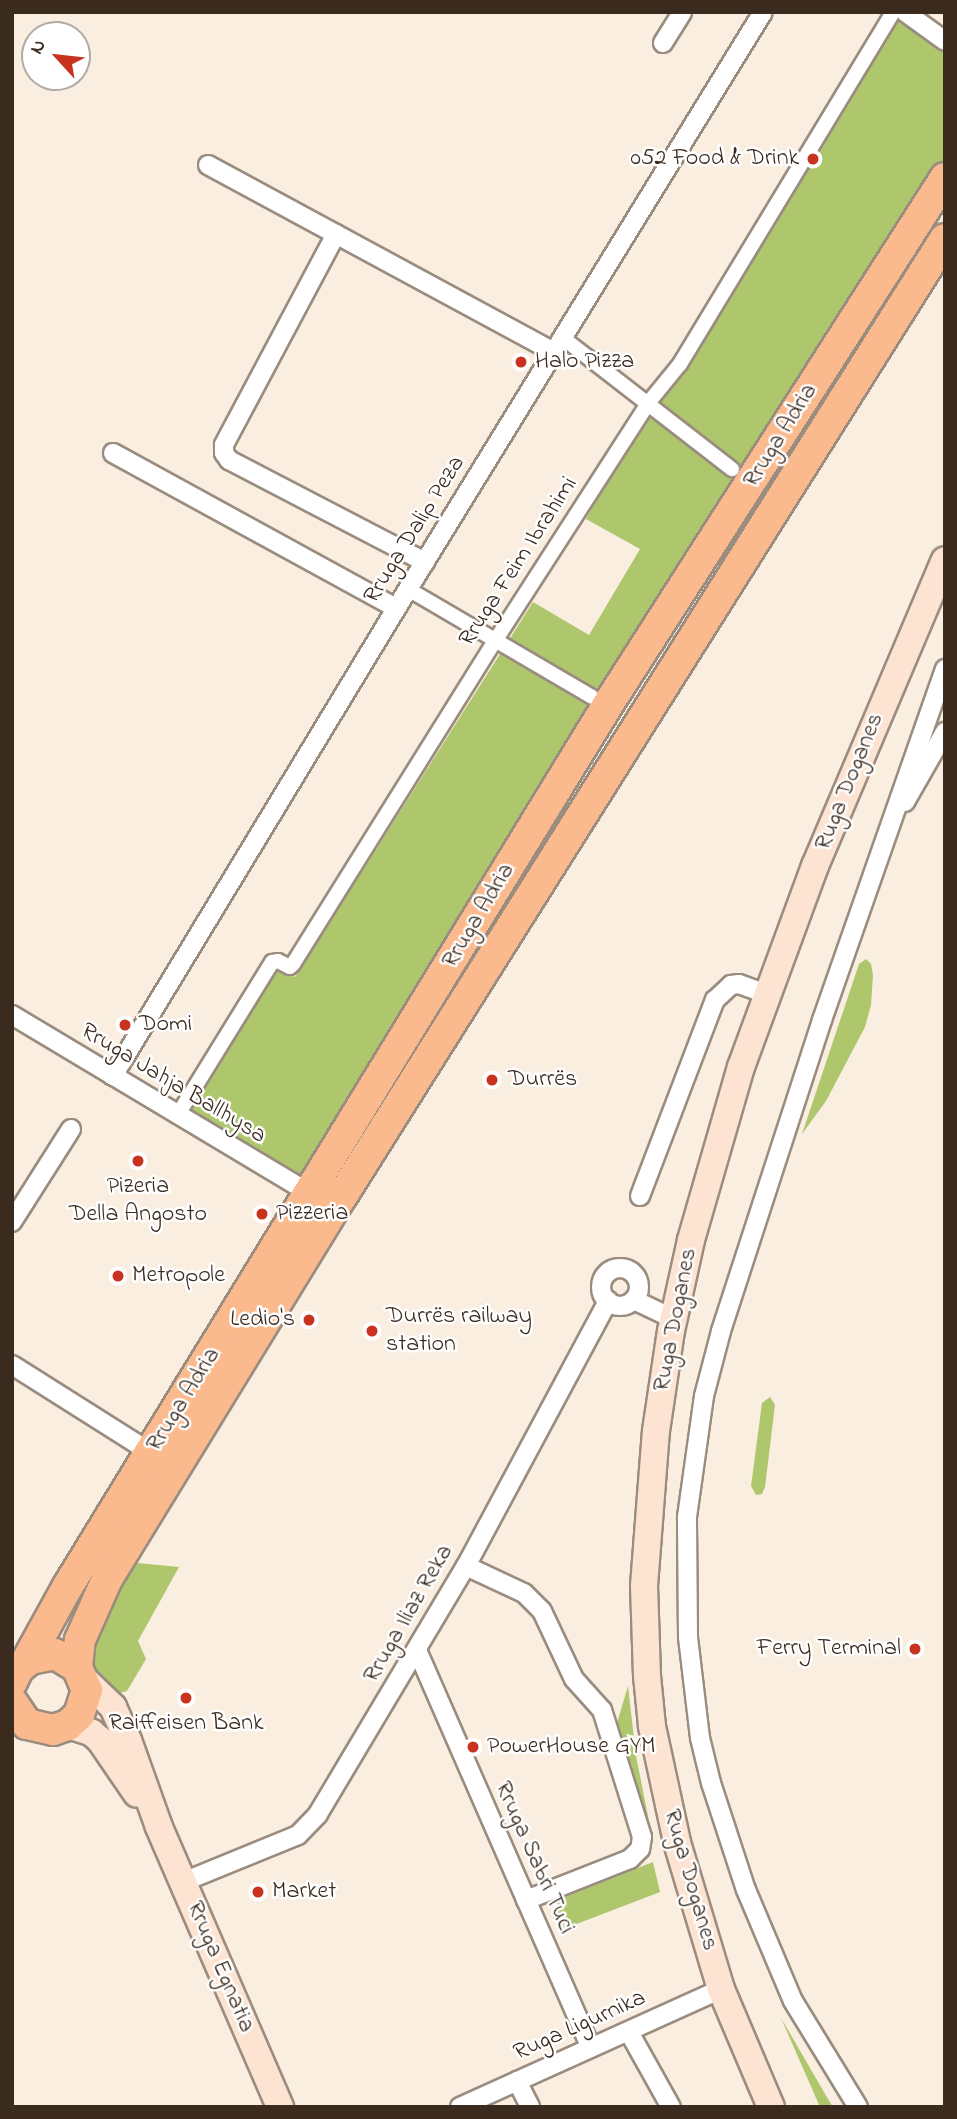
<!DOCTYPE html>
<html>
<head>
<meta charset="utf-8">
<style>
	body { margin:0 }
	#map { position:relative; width:957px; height:2119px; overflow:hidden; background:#f9eee0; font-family:"Indie Flower",sans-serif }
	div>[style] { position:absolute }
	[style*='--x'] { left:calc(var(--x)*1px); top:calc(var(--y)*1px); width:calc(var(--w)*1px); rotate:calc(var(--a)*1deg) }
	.green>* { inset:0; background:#aec76c }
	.roads { filter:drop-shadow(2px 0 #9a8c7f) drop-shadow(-2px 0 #9a8c7f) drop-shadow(0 2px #9a8c7f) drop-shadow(0 -2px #9a8c7f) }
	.pedestrian>* { height:14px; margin:-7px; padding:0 7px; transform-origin:7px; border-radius:7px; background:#fff }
	.minor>* { height:18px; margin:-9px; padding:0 9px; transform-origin:9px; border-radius:9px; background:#fff }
	.minor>.ring { margin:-9px; padding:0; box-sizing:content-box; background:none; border:18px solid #fff; border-radius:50% }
	.secondary>* { height:26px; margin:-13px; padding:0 13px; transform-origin:13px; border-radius:13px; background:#fde3d1 }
	.primary>* { height:30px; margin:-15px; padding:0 15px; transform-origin:15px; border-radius:15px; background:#fbba8d }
	.dots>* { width:19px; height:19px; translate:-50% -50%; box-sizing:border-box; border:4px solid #fff; border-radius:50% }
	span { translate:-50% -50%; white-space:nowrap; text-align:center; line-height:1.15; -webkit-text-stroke:5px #fff; paint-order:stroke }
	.poi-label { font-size:24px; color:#3b2a1e }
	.right { translate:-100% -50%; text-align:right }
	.left { translate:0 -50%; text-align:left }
	.street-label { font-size:24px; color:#3b2a1e }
	.frame { position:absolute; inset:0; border:14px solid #3b2a1e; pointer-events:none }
	.north { position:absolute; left:21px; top:21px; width:70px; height:70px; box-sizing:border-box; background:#fff; border:2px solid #b1aaa5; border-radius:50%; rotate:297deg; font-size:19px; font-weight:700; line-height:28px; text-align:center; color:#3b2a1e }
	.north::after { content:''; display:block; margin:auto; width:24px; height:32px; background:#c8321e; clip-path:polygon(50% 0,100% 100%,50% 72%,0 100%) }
</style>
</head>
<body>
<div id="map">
	<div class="green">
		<i style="clip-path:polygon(898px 15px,945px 49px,945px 169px,308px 1182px,189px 1112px,277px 970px,295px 977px,533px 602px,589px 635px,640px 549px,586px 519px,599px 496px,596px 494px,648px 414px,687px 369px)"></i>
		<i style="clip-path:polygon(866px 959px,871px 964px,873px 975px,871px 1005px,865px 1027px,826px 1101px,802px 1134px,859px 964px)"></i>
		<i style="clip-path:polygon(770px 1397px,775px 1405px,765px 1487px,762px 1494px,756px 1495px,751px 1486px,762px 1403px)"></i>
		<i style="clip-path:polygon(137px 1563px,179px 1567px,138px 1641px,146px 1659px,127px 1691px,112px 1695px,91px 1670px,87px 1645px,119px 1573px)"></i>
		<i style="clip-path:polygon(628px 1686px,636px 1756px,651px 1831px,647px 1833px,620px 1743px,617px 1723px)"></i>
		<i style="clip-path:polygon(653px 1862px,660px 1892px,574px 1925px,574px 1930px,562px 1935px,553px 1912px,559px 1909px,556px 1900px)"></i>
		<i style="clip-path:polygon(781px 2018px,828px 2099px,833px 2107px,820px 2107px)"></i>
	</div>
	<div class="roads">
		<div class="pedestrian">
			<i style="--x:563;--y:338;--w:214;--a:37.8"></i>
			<i style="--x:408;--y:589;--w:213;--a:30.4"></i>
			<i style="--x:177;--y:1116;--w:181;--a:-58.3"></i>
			<i style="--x:272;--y:962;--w:6;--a:-9"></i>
			<i style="--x:278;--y:961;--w:13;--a:27"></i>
			<i style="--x:290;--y:967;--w:4;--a:-45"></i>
			<i style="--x:293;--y:964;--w:381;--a:-58"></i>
			<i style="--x:495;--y:641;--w:284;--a:-57.2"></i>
			<i style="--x:649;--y:402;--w:49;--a:-50.8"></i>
			<i style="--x:680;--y:364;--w:411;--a:-58.8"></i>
		</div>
		<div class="minor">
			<i style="--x:905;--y:12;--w:49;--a:35.9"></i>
			<i style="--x:663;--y:43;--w:36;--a:-58"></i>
			<i style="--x:208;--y:165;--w:393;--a:28.4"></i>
			<i style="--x:336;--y:234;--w:239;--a:118"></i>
			<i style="--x:224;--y:445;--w:8;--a:90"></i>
			<i style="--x:224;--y:453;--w:9;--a:54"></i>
			<i style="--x:229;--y:460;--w:221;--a:27.5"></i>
			<i style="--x:113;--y:453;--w:323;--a:28.7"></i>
			<i style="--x:905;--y:802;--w:81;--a:-60.3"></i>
			<i style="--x:12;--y:1015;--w:346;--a:30.9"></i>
			<i style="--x:113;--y:1076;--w:569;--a:-58.79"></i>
			<i style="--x:408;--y:589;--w:677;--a:-58.4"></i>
			<i style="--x:640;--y:1196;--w:210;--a:-69.1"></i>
			<i style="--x:715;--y:1000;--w:22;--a:-43"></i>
			<i style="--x:731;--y:985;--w:8;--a:-7"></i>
			<i style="--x:739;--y:984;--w:30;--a:20"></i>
			<i style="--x:12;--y:1222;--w:110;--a:-57.6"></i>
			<i class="ring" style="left:601px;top:1268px;width:20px;height:20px"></i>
			<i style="--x:634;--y:1300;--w:44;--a:25.4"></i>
			<i style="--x:12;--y:1365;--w:165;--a:32.3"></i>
			<i style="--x:466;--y:1566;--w:64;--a:25"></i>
			<i style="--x:524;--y:1593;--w:25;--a:45"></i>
			<i style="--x:542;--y:1611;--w:75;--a:64.8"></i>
			<i style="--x:574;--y:1679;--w:42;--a:47.9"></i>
			<i style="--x:602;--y:1710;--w:133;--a:72.5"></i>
			<i style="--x:642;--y:1837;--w:12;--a:99"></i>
			<i style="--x:640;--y:1849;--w:14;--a:135"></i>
			<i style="--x:630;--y:1859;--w:112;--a:158.5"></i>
			<i style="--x:417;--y:1650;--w:434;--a:66.4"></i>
			<i style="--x:183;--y:1882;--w:124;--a:-22.2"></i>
			<i style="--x:298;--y:1835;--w:29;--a:-46"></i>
			<i style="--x:318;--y:1814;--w:289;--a:-59.2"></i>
			<i style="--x:466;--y:1566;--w:301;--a:-61.8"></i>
			<i style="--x:629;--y:2032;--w:86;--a:60.8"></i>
			<i style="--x:517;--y:2081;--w:29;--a:63"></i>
			<i style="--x:460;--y:2107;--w:286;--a:-24.3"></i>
			<i style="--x:858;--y:2107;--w:124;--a:-121.5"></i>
			<i style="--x:793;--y:2001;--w:121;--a:-112.9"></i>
			<i style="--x:746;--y:1890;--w:113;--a:-108.1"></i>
			<i style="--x:711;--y:1783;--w:46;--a:-103.7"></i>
			<i style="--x:700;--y:1738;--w:102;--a:-96.8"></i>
			<i style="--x:688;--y:1637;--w:120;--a:-90.5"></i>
			<i style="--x:687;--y:1517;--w:122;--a:-82"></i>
			<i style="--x:704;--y:1396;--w:67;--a:-75.3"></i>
			<i style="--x:721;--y:1331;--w:327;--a:-72"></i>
			<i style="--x:822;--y:1020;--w:372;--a:-70.7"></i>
		</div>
		<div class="secondary">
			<i style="--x:85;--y:1680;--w:39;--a:44"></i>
			<i style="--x:113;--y:1707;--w:36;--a:66"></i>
			<i style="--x:128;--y:1740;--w:92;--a:70.4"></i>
			<i style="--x:159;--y:1827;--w:305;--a:66.6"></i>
			<i style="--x:68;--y:1725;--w:25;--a:18"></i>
			<i style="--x:92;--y:1733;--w:11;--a:41"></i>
			<i style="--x:100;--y:1740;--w:65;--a:55.6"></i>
			<i style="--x:771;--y:2107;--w:128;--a:-113"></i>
			<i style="--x:721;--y:1989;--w:153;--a:-106.7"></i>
			<i style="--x:677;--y:1842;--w:119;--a:-102.2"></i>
			<i style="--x:652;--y:1726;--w:50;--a:-95.7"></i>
			<i style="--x:647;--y:1676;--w:90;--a:-91.9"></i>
			<i style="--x:644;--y:1586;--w:155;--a:-85.6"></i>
			<i style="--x:656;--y:1431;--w:101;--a:-81.5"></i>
			<i style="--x:671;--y:1331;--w:93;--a:-77.6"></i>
			<i style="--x:691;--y:1240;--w:180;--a:-73.9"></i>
			<i style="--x:741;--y:1067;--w:214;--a:-69.8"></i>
			<i style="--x:815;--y:866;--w:332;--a:-67"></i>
		</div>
		<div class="primary">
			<i style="--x:26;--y:1662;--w:87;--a:-61.1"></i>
			<i style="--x:68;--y:1586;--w:1032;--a:-58.51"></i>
			<i style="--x:607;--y:706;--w:627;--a:-57.37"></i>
			<i style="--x:77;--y:1667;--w:27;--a:-84"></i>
			<i style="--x:80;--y:1640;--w:67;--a:-66.1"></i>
			<i style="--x:107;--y:1579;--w:449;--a:-58.5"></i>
			<i style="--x:342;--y:1196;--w:1131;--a:-57.79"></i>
			<i style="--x:12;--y:1682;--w:14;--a:-65"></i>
			<i style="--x:18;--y:1669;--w:16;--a:-40"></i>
			<i style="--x:30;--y:1659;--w:25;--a:-11"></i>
			<i style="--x:55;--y:1654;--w:26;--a:31"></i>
			<i style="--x:77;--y:1667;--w:25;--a:67"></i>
			<i style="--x:87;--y:1690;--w:26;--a:108"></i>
			<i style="--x:79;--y:1715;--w:15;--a:138"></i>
			<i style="--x:68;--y:1725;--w:16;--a:162"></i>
			<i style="--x:53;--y:1730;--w:27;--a:-167"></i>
			<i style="--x:27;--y:1724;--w:27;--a:-124"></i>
		</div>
	</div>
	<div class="dots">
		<i style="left:813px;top:159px;background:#c8321e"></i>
		<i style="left:521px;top:362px;background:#c8321e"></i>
		<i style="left:125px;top:1025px;background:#c8321e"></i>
		<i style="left:492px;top:1080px;background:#c8321e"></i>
		<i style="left:138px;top:1161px;background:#c8321e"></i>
		<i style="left:262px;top:1214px;background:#c8321e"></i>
		<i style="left:118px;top:1276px;background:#c8321e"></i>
		<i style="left:309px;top:1320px;background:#c8321e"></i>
		<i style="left:372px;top:1331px;background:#c8321e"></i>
		<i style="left:915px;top:1649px;background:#c8321e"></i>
		<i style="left:186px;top:1698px;background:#c8321e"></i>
		<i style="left:473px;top:1747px;background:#c8321e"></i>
		<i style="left:258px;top:1892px;background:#c8321e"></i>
	</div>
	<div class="poi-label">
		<span class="right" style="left:799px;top:159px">052 Food &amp; Drink</span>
		<span class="left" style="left:535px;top:362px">Halo Pizza</span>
		<span class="left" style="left:139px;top:1025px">Domi</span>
		<span class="left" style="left:508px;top:1080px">Durrës</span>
		<span style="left:138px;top:1201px">Pizeria<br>Della Angosto</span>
		<span class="left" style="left:276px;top:1214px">Pizzeria</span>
		<span class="left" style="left:132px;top:1276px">Metropole</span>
		<span class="left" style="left:386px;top:1331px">Durrës railway<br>station</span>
		<span class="right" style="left:295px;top:1320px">Ledio's</span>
		<span class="right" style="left:901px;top:1649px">Ferry Terminal</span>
		<span style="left:186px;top:1724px">Raiffeisen Bank</span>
		<span class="left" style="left:487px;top:1747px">PowerHouse GYM</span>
		<span class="left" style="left:272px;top:1892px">Market</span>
	</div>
	<div class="street-label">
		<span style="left:781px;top:436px;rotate:-58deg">Rruga Adria</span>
		<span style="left:415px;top:530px;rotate:-58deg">Rruga Dalip Peza</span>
		<span style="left:519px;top:562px;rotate:-57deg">Rruga Feim Ibrahimi</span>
		<span style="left:850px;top:782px;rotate:-68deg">Ruga Doganes</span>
		<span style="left:479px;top:916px;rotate:-59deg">Rruga Adria</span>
		<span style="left:173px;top:1084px;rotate:31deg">Rruga Jahja Ballhysa</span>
		<span style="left:676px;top:1320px;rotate:-79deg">Ruga Doganes</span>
		<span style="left:184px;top:1400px;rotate:-58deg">Rruga Adria</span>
		<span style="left:409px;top:1614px;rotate:-60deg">Rruga Iliaz Reka</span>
		<span style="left:534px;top:1858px;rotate:66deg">Rruga Sabri Tuci</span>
		<span style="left:690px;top:1880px;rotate:74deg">Ruga Doganes</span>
		<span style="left:220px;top:1967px;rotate:67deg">Rruga Egnatia</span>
		<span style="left:580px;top:2026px;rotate:-24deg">Ruga Ligurnika</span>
	</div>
	<div class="frame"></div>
	<div class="north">N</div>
</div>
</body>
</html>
